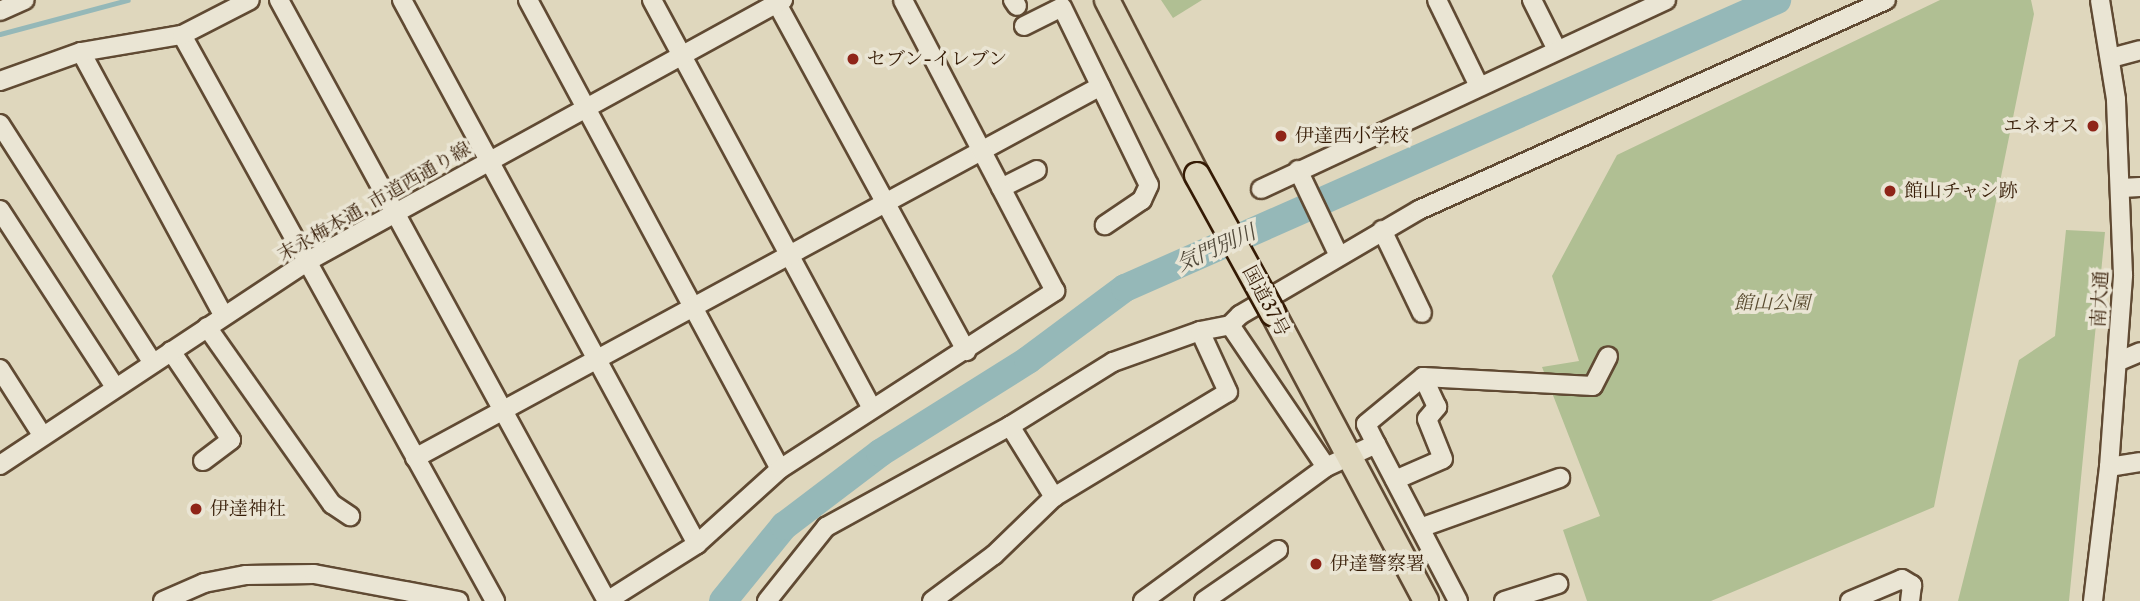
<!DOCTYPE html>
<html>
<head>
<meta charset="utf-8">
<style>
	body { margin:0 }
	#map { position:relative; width:2140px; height:601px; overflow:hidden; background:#dfd7bd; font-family:"Libre Caslon Text","Noto Serif JP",serif }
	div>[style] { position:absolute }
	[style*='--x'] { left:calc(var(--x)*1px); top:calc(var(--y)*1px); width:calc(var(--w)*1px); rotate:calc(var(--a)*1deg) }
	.green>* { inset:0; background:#b0bf93 }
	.stream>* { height:4.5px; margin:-2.25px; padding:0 2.25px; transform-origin:2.25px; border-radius:2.25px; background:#95b8b8 }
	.river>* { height:28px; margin:-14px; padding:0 14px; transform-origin:14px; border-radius:14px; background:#95b8b8 }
	.roads { filter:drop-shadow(2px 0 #604a33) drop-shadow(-2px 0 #604a33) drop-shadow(0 2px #604a33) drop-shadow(0 -2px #604a33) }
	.minor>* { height:18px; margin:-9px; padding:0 9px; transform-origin:9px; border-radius:9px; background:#eae5d4 }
	.highway>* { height:24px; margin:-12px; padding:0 12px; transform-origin:12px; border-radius:12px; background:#dfd7bd }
	.bridges { filter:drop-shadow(2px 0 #351b05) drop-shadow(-2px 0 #351b05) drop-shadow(0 2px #351b05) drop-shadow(0 -2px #351b05) }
	.highway-bridge>* { height:24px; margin:-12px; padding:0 12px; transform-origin:12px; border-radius:12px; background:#dfd7bd }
	.dots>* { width:19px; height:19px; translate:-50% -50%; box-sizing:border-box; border:4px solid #eae5d4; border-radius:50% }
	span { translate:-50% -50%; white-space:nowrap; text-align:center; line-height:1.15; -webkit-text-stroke:7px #eae5d4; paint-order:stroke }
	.poi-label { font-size:19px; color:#351b05 }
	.left { translate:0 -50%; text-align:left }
	.right { translate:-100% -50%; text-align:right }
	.street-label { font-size:19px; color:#351b05 }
	.park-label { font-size:19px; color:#5a4c30; font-style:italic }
	.water-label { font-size:21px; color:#524a3b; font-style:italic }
</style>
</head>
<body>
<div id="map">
	<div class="green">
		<i style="clip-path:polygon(1161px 0,1202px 0,1173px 18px)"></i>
		<i style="clip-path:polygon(1940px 0,2031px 0,2034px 14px,1934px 507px,1711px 601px,1587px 601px,1563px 530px,1600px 516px,1542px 367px,1579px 361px,1552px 276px,1617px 155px)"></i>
		<i style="clip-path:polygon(2066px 230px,2105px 232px,2069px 601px,1958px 601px,2019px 360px,2055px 336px)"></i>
	</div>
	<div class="stream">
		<i style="--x:0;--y:34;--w:132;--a:-14.9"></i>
	</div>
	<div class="river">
		<i style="--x:723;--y:601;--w:97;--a:-50.9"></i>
		<i style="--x:784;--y:526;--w:121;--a:-37.2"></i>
		<i style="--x:880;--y:453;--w:175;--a:-32.1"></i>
		<i style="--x:1028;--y:360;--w:121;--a:-36.6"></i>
		<i style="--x:1125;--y:288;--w:713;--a:-23.83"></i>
	</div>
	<div class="roads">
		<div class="minor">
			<i style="--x:279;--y:0;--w:685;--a:61.38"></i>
			<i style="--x:402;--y:0;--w:619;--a:61.53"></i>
			<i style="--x:528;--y:0;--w:532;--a:61.75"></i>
			<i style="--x:652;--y:0;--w:464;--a:61.7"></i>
			<i style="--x:775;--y:0;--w:400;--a:61.4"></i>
			<i style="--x:1013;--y:0;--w:7;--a:56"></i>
			<i style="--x:1437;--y:0;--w:96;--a:64"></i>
			<i style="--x:1532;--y:0;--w:56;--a:63.4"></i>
			<i style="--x:0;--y:11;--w:27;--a:-24"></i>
			<i style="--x:1024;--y:26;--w:42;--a:-26.6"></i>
			<i style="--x:1062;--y:7;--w:198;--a:64"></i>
			<i style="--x:1149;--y:185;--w:17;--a:115"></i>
			<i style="--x:1142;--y:200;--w:45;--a:146"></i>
			<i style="--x:182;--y:35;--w:647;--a:61.06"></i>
			<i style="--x:81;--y:52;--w:300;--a:61.6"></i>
			<i style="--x:2111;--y:58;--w:30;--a:-15"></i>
			<i style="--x:0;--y:81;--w:86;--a:-19.7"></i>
			<i style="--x:81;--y:52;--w:102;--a:-9.6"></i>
			<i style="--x:182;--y:35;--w:76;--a:-27.2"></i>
			<i style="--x:0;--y:124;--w:284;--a:57.4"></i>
			<i style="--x:1298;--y:170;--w:95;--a:64.5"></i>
			<i style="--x:1001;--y:188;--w:40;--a:-26.6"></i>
			<i style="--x:2122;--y:188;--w:18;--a:-3"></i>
			<i style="--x:1261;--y:189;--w:447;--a:-25"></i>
			<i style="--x:0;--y:210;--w:211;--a:57"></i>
			<i style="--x:1382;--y:230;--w:92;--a:64.3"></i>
			<i style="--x:1230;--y:325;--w:14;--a:-45"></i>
			<i style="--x:1240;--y:315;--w:208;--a:-30.4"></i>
			<i style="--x:1419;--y:210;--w:512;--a:-24.21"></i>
			<i style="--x:207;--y:327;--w:217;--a:54.8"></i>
			<i style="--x:332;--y:504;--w:22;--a:34"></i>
			<i style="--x:171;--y:351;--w:107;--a:56"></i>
			<i style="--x:231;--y:440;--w:35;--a:143"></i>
			<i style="--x:2117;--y:362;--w:25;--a:-23"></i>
			<i style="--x:0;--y:369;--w:78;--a:57.5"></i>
			<i style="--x:1010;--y:426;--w:84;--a:58.2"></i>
			<i style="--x:1054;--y:497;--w:203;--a:-31.1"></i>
			<i style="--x:1228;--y:392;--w:67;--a:-114.7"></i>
			<i style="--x:1376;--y:444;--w:22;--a:-117"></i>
			<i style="--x:1366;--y:424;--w:74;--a:-39.5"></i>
			<i style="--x:1423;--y:377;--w:170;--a:3"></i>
			<i style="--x:1593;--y:386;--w:33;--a:-63"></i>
			<i style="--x:415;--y:458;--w:780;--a:-28.47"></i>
			<i style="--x:0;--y:465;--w:369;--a:-33.5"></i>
			<i style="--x:308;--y:261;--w:542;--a:-28.79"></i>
			<i style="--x:2109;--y:467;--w:31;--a:-9"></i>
			<i style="--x:1395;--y:480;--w:52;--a:-23.6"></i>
			<i style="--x:1443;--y:459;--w:43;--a:-111.8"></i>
			<i style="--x:1427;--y:419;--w:16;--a:-50"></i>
			<i style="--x:1437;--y:407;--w:33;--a:-115"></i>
			<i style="--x:1420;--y:528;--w:149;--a:-19.7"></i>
			<i style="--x:163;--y:601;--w:45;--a:-23.7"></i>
			<i style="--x:204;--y:583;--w:43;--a:-10.8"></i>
			<i style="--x:246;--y:575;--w:68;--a:-0.8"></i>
			<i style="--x:314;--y:574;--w:147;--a:10.6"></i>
			<i style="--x:607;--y:601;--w:107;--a:-32.3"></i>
			<i style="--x:697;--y:544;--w:112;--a:-42.1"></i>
			<i style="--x:780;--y:469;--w:328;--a:-32.9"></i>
			<i style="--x:1055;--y:291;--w:328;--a:-117.6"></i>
			<i style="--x:767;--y:601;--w:95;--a:-51.4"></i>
			<i style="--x:826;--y:527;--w:210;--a:-28.8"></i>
			<i style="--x:1010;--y:426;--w:121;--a:-31.9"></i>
			<i style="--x:1113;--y:362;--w:92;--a:-19.6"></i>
			<i style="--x:1200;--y:331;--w:31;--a:-11"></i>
			<i style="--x:1230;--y:325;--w:171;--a:55.9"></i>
			<i style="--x:932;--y:601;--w:77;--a:-36.6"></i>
			<i style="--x:994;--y:555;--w:83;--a:-44"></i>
			<i style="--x:1143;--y:601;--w:227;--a:-36.2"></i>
			<i style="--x:1326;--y:467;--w:55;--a:-24.7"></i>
			<i style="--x:1376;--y:444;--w:177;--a:62.4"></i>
			<i style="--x:1204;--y:601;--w:90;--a:-34.6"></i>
			<i style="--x:1504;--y:601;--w:57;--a:-17.5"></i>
			<i style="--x:1850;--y:601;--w:56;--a:-22.9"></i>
			<i style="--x:1902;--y:579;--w:12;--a:31"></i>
			<i style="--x:1912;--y:585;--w:16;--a:97"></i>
			<i style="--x:2093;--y:601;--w:135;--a:-83.2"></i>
			<i style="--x:2109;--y:467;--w:193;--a:-85.8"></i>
			<i style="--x:2123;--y:275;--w:176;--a:-92.3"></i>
			<i style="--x:2116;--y:99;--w:100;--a:-99.2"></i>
		</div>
		<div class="highway">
			<i style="--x:1107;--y:0;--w:197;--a:62.8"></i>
			<i style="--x:1273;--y:313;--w:326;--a:62"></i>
		</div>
	</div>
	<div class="bridges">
		<div class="highway-bridge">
			<i style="--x:1197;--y:175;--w:158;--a:61.2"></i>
		</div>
	</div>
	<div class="dots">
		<i style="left:853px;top:59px;background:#8f2418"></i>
		<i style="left:2093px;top:126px;background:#8f2418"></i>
		<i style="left:1281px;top:136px;background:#8f2418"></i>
		<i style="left:1890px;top:191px;background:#8f2418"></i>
		<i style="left:196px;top:509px;background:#8f2418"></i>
		<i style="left:1316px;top:564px;background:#8f2418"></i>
	</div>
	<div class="poi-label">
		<span class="left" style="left:867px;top:59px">セブン-イレブン</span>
		<span class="right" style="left:2079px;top:126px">エネオス</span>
		<span class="left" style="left:1295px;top:136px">伊達西小学校</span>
		<span class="left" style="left:1904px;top:191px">館山チャシ跡</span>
		<span class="left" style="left:210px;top:509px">伊達神社</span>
		<span class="left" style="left:1330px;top:564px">伊達警察署</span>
	</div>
	<div class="street-label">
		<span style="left:374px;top:202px;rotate:-30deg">末永梅本通, 市道西通り線</span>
		<span style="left:2100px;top:299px;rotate:-87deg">南大通</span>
		<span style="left:1266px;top:301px;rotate:62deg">国道37号</span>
	</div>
	<div class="park-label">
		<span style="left:1772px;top:303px">館山公園</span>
	</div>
	<div class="water-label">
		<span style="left:1216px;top:248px;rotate:-24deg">気門別川</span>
	</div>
</div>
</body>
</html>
